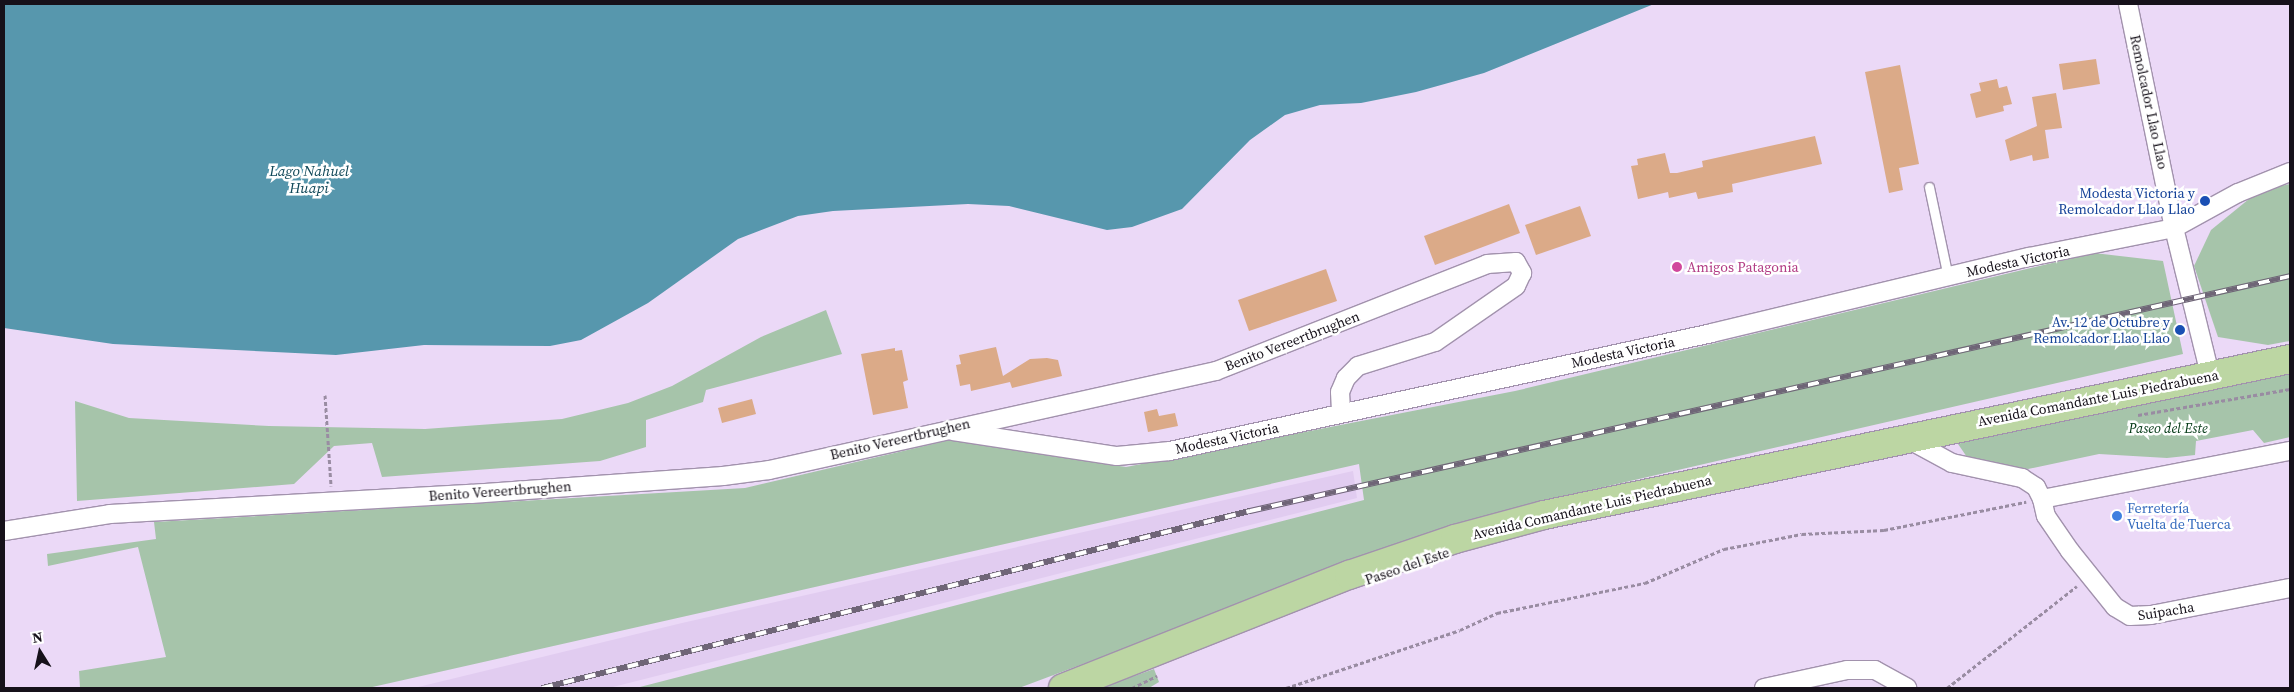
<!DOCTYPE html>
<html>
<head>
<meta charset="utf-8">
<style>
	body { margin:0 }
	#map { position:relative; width:2294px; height:692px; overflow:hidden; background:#ebd9f7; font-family:"Source Serif 4",serif }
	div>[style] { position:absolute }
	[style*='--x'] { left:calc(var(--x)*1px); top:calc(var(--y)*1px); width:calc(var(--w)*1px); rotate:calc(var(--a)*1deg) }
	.built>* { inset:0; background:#e1ccf0 }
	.green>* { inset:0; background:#a6c4aa }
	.water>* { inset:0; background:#5797ad }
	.building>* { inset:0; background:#dbaa88 }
	.path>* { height:3px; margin-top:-1.5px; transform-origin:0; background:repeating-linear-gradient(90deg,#998ca2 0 4px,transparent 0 6.5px) }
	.roads { filter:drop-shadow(1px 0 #a292ad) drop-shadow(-1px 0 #a292ad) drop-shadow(0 1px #a292ad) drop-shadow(0 -1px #a292ad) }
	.lane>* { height:9px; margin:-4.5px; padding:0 4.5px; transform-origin:4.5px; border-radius:4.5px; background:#fff }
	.street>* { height:18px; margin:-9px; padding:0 9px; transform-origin:9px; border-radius:9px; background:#fff }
	.primary>* { height:28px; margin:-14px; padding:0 14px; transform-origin:14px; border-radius:14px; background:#bcd6a3 }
	.rail>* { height:5.5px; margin-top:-2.75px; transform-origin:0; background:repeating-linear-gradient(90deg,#fff 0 11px,#6f6577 0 22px); box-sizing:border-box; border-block:1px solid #6f6577 }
	.dots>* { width:14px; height:14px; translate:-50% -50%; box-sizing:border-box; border:2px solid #fff; border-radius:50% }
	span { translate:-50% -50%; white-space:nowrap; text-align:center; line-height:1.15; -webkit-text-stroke:5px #fff; paint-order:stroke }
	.street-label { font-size:14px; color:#16111a }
	.transit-label { font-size:14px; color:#164399 }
	.right { translate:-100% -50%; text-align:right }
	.hotel-label { font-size:14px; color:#b23c85 }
	.left { translate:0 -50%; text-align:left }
	.park-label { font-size:14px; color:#003713; font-style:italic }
	.shop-label { font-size:14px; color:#366cbe }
	.water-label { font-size:15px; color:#0f4758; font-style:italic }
	.frame { position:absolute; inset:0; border:5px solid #16111a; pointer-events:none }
	.north { position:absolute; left:15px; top:627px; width:50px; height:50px; -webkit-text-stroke:4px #fff; paint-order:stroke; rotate:350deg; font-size:14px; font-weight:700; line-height:20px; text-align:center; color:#16111a }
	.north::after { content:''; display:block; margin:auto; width:18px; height:22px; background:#16111a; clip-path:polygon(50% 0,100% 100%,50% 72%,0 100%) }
</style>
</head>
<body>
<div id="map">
	<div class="built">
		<i style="clip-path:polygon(1353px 471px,1357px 498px,609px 688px,414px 688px,682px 623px)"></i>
	</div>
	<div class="green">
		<i style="clip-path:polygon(2290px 184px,2290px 341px,2268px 345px,2218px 337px,2194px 266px,2211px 230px,2260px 190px)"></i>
		<i style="clip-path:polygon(2094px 253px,2163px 261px,2183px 354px,1552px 499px,1325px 573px,1019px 688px,636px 688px,1364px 500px,1359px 464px,368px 688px,80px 688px,79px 671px,166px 657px,138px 547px,48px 566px,47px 554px,156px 539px,154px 522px,745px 488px,950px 440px,1126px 467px,1515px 391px)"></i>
		<i style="clip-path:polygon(826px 310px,842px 354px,706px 390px,703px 402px,646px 420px,646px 447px,600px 461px,382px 477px,372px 443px,334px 446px,294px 484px,77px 501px,75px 401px,129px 418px,269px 426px,425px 429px,562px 419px,628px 403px,672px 386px,761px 337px)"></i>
		<i style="clip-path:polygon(2290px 372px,2290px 437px,2264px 443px,2253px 430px,2196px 441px,2195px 455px,2167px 458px,2099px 454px,2028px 469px,1969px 460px,1958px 444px,2002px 430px)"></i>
		<i style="clip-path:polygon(1154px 669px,1159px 682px,1149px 688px,1100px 688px)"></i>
	</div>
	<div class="water">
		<i style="clip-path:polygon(4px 4px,1654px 4px,1484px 73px,1416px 92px,1361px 103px,1320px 105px,1285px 115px,1250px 140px,1182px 209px,1132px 227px,1107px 230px,1009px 206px,968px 204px,833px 211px,798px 216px,738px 239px,648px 303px,581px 340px,550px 346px,424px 345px,336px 355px,113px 344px,4px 328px)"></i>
	</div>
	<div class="building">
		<i style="clip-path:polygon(2096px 59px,2100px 84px,2063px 90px,2059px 64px)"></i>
		<i style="clip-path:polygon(1900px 65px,1919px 164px,1899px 168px,1903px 190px,1889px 193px,1865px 72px)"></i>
		<i style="clip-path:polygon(1997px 79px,1999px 88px,2007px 86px,2012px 104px,2003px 106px,2004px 111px,1976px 118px,1970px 94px,1981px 91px,1979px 83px)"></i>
		<i style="clip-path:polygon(2056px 93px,2062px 128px,2045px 130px,2049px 158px,2033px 161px,2032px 155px,2010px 161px,2005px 140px,2037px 126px,2032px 97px)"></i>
		<i style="clip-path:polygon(1815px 136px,1822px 164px,1732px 184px,1733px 192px,1698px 199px,1696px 192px,1669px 198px,1668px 192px,1638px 199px,1631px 166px,1638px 165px,1637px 159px,1665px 153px,1670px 173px,1677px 173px,1703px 167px,1702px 161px)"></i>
		<i style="clip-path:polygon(1509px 204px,1520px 233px,1435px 265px,1424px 236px)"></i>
		<i style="clip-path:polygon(1580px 206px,1591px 236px,1536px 255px,1525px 225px)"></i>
		<i style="clip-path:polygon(1326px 269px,1337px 301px,1249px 331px,1238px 300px)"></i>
		<i style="clip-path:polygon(996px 347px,1003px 376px,1030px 359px,1047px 358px,1058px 360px,1062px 376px,1012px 388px,1010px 382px,971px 391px,970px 384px,960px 386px,956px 365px,961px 364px,959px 355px)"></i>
		<i style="clip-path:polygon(895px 348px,895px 351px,902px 350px,908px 380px,903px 382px,908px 408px,873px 415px,861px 354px)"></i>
		<i style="clip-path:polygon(752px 399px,756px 414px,722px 423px,718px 408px)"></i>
		<i style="clip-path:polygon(1157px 409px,1159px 416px,1175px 413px,1178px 426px,1148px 432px,1144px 412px)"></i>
	</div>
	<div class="path">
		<i style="--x:325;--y:395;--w:91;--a:86.2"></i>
		<i style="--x:2138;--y:415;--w:154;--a:-9.7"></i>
		<i style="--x:1132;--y:688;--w:28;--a:-26"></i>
		<i style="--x:1286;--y:688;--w:183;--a:-18.4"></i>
		<i style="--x:1460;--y:630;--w:41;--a:-24.7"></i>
		<i style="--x:1497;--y:613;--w:151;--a:-11.5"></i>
		<i style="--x:1645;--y:583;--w:86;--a:-23.3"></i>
		<i style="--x:1724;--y:549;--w:79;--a:-10.9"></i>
		<i style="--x:1802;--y:534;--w:82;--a:-2.8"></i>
		<i style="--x:1884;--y:530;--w:145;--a:-11.2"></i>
		<i style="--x:1947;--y:688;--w:165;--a:-38.1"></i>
	</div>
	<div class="roads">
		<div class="lane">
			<i style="--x:1929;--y:187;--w:92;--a:78.1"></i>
		</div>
		<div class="street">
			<i style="--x:2128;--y:4;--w:229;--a:78.4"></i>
			<i style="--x:2174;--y:228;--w:151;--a:76.2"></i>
			<i style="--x:953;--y:431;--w:166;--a:8.7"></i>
			<i style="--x:1117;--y:456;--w:53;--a:-5.4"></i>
			<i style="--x:1170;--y:451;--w:555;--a:-12.28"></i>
			<i style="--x:1712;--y:333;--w:326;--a:-13.5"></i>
			<i style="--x:2029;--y:257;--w:148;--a:-11.3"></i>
			<i style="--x:2174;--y:228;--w:73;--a:-28.7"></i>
			<i style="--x:2238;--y:193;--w:56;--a:-22"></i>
			<i style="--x:1906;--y:438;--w:52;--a:28.5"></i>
			<i style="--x:1952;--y:463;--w:72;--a:12.1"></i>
			<i style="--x:2022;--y:478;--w:17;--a:33"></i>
			<i style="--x:2036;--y:487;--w:13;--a:63"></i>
			<i style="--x:2042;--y:499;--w:253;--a:-11"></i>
			<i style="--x:2042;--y:499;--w:17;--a:77"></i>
			<i style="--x:2046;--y:516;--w:42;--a:55.6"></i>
			<i style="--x:2070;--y:551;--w:72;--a:51.2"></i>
			<i style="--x:2115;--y:607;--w:17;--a:31"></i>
			<i style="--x:2130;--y:616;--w:21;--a:-3"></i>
			<i style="--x:2151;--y:615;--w:142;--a:-11"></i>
			<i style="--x:4;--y:531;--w:107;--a:-9.1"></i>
			<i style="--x:110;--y:514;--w:362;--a:-3.2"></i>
			<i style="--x:471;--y:494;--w:253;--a:-4.1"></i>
			<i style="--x:723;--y:476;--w:46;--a:-7.4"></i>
			<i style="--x:769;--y:470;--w:458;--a:-12.5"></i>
			<i style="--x:1216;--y:371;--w:291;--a:-21.5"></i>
			<i style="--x:1487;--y:264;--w:29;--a:-4"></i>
			<i style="--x:1516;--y:262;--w:13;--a:61"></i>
			<i style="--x:1522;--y:273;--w:14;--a:115"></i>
			<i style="--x:1516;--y:286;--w:98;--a:145.3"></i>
			<i style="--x:1435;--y:342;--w:81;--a:162.7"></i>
			<i style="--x:1358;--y:366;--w:17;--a:135"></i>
			<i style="--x:1346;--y:378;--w:15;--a:113"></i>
			<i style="--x:1340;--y:392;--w:21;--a:87"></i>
			<i style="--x:1764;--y:688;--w:85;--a:-12.2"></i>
			<i style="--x:1847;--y:670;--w:28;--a:0"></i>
			<i style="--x:1875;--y:670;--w:37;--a:29"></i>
		</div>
		<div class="primary">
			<i style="--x:1063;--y:688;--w:308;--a:-21.6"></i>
			<i style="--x:1349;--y:575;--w:112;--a:-18.8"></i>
			<i style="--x:1455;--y:539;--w:92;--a:-15.1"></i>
			<i style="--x:1544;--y:515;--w:762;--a:-11.81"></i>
		</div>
	</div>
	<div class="rail">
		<i style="--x:542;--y:688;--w:730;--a:-14.04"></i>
		<i style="--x:1250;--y:511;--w:1066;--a:-12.73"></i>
	</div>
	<div class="dots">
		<i style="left:2205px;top:201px;background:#1a4fb4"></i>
		<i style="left:1677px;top:267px;background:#d1479c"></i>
		<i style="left:2180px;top:330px;background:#1a4fb4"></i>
		<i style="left:2117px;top:516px;background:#3f7fe0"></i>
	</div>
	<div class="street-label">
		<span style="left:2149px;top:102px;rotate:78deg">Remolcador Llao Llao</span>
		<span style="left:2018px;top:261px;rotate:-12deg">Modesta Victoria</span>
		<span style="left:1292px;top:341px;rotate:-21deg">Benito Vereertbrughen</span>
		<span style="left:1623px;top:352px;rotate:-12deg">Modesta Victoria</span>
		<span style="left:2098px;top:398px;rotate:-11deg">Avenida Comandante Luis Piedrabuena</span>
		<span style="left:1227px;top:438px;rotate:-12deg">Modesta Victoria</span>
		<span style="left:900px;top:439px;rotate:-13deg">Benito Vereertbrughen</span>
		<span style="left:500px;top:491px;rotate:-4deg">Benito Vereertbrughen</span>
		<span style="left:1592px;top:507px;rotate:-13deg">Avenida Comandante Luis Piedrabuena</span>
		<span style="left:1407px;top:566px;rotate:-19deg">Paseo del Este</span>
		<span style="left:2166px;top:611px;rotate:-9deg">Suipacha</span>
	</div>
	<div class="transit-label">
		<span class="right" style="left:2195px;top:201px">Modesta Victoria y<br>Remolcador Llao Llao</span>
		<span class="right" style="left:2170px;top:330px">Av. 12 de Octubre y<br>Remolcador Llao Llao</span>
	</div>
	<div class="hotel-label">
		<span class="left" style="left:1687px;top:267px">Amigos Patagonia</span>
	</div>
	<div class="park-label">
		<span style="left:2168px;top:428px">Paseo del Este</span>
	</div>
	<div class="shop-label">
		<span class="left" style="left:2127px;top:516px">Ferretería<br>Vuelta de Tuerca</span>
	</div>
	<div class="water-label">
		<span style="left:309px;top:179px">Lago Nahuel<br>Huapi</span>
	</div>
	<div class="frame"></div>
	<div class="north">N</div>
</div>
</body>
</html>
